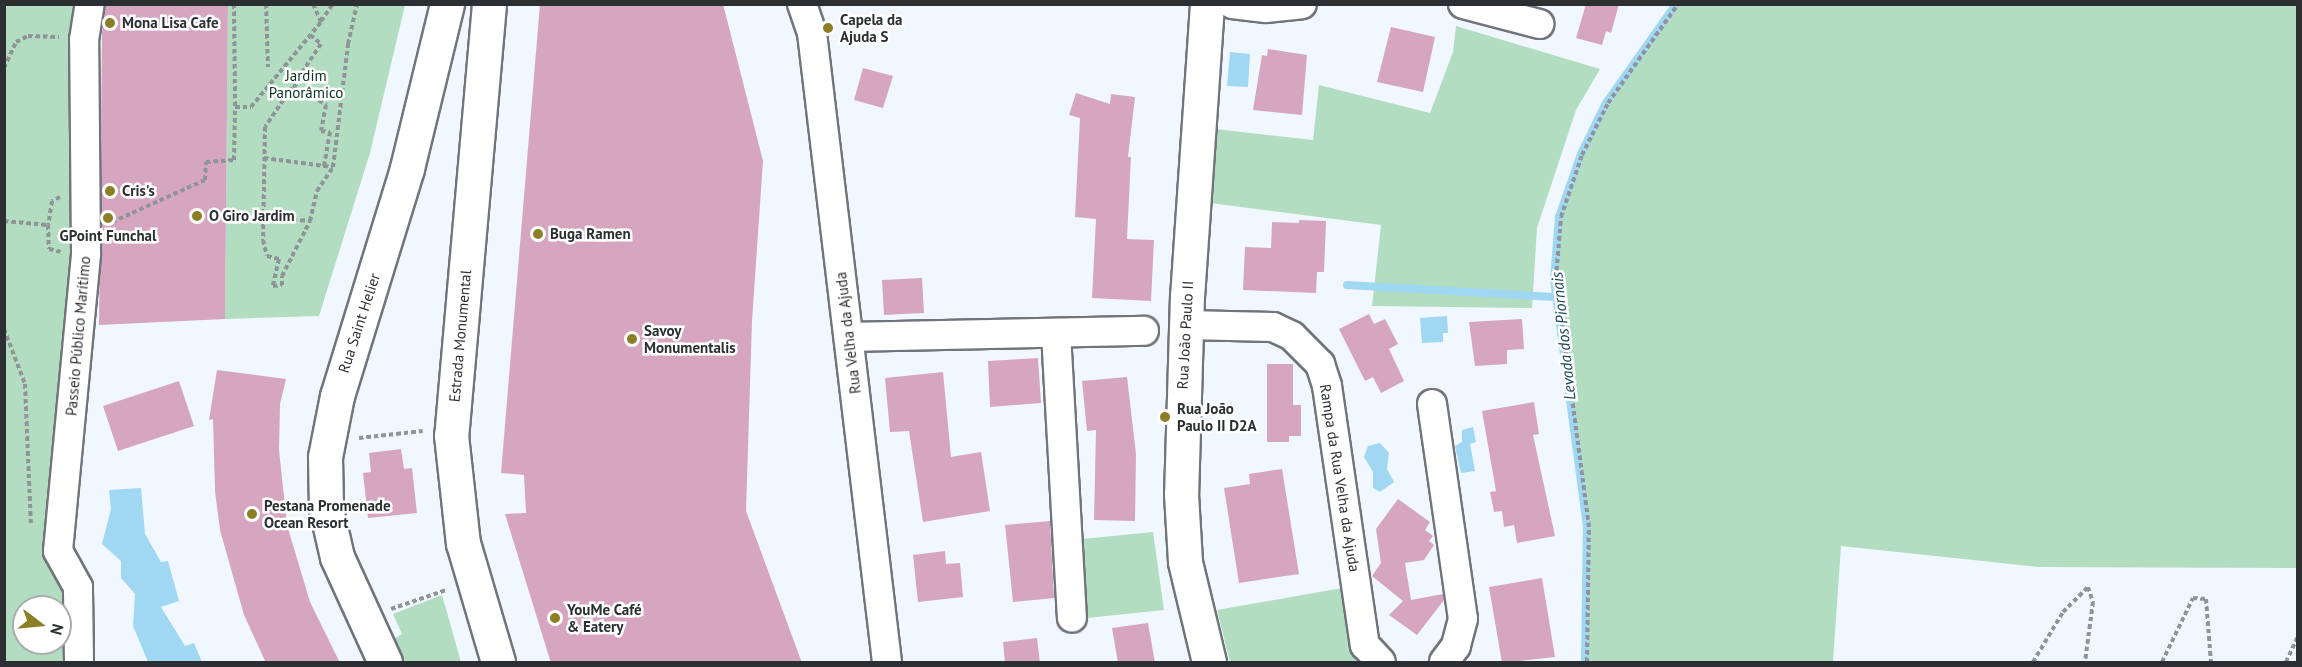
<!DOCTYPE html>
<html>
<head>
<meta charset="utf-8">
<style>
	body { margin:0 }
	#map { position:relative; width:2302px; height:667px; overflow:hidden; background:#f1f7fe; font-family:"PT Sans",sans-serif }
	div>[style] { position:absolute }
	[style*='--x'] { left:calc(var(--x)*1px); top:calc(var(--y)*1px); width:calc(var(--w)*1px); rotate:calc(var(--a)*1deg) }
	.green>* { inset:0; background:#b3ddc0 }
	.water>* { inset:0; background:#a0d7f2 }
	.stream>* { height:8px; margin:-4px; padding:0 4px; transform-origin:4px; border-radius:4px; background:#a0d7f2 }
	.building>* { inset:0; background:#d6a5c0 }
	.path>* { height:4px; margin-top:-2px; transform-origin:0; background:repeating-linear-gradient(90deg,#8f9498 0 4.5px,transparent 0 7.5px) }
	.roads { filter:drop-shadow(2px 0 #70747b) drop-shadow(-2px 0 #70747b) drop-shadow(0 2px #70747b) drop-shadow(0 -2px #70747b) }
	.street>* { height:28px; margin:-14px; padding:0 14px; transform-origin:14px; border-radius:14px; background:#fff }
	.secondary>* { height:33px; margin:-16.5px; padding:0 16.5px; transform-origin:16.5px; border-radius:16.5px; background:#fff }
	.dots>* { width:16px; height:16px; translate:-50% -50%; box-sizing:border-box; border:3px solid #fff; border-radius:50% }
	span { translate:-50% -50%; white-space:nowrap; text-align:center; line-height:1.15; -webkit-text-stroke:5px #fff; paint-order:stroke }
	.poi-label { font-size:15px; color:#2c2f31; font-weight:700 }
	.left { translate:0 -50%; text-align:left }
	.park-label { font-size:15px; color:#0c331d }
	.street-label { font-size:15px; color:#2c2f31 }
	.water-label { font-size:16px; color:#184558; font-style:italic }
	.frame { position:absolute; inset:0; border:6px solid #2c2f31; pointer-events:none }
	.north { position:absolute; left:12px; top:595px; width:60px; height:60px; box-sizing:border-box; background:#fff; border:2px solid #abacad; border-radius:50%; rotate:106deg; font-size:16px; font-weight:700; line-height:24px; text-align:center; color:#2c2f31 }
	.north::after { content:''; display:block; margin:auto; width:21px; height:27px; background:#8c7e25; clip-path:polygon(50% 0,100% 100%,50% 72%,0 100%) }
</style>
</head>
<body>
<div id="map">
	<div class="green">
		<i style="clip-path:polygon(evenodd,4px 5px,80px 5px,82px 437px,69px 617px,69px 662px,5px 662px,4px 5px,24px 607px,60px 607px,60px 643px,24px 643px,24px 607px)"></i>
		<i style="clip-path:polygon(228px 5px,405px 5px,370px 153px,319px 316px,225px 319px)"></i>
		<i style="clip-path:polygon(1678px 5px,2297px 5px,2297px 568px,2038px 567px,1841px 546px,1833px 662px,1587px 662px,1589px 527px,1556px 278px,1561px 217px,1582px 155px,1608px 103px)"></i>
		<i style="clip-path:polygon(1456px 26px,1600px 69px,1576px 110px,1537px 228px,1532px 308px,1372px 306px,1381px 225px,1210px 203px,1215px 129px,1313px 140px,1319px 85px,1430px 113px,1453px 52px)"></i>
		<i style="clip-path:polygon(1153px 532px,1164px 610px,1087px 618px,1082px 539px)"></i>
		<i style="clip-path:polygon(1342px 588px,1349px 637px,1365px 662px,1230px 662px,1217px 610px)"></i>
		<i style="clip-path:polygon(442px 595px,461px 662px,402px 662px,392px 640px,402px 634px,393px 614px)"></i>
	</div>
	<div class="water">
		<i style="clip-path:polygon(1230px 52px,1250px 54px,1248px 87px,1227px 86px)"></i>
		<i style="clip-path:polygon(1447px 316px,1448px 333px,1443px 333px,1443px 342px,1422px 343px,1420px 318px)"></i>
		<i style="clip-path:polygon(1473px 427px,1476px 442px,1470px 444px,1475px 471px,1461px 473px,1455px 446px,1462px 442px,1462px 430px)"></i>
		<i style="clip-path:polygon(1380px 443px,1389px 453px,1387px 469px,1394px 482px,1380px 492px,1373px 488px,1373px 472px,1364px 457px,1368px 446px)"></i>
		<i style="clip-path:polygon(141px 488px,145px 534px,161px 562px,168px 561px,179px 601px,161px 607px,185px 646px,194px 643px,202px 662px,148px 662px,133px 626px,135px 594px,121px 578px,121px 561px,102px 544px,111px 509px,109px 490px)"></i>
	</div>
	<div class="stream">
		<i style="--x:1347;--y:285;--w:211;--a:3.3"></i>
		<i style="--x:1585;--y:662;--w:135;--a:-89.2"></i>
		<i style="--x:1587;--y:527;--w:250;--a:-97.6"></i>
		<i style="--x:1554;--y:279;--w:62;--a:-85.4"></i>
		<i style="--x:1559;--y:217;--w:67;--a:-70.8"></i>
		<i style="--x:1581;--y:154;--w:57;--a:-63.9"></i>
		<i style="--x:1606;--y:103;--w:121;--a:-54.7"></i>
	</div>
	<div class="building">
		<i style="clip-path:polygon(106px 4px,228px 5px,225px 319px,99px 325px,102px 32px)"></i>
		<i style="clip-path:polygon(540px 4px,723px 4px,763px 161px,752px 321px,746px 511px,802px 663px,551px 663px,505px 514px,526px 513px,524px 475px,501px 473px)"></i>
		<i style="clip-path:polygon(1586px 4px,1619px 4px,1611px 33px,1606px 31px,1602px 45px,1576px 38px)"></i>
		<i style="clip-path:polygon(1391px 27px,1435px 37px,1423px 92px,1377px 82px)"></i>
		<i style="clip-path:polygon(1268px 49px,1307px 55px,1302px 115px,1253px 110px,1262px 55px,1267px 56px)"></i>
		<i style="clip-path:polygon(863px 68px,893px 76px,883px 108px,854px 100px)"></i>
		<i style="clip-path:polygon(1076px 93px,1110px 104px,1111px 94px,1135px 97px,1128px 157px,1131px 157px,1127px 239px,1154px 240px,1151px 301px,1092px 298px,1096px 219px,1075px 217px,1080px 118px,1069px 115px)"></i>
		<i style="clip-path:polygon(1299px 220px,1326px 221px,1324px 272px,1317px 272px,1316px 293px,1243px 290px,1245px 247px,1271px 248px,1272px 222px,1299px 223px)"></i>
		<i style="clip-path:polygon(922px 278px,924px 313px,884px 315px,882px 280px)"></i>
		<i style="clip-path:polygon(1369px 314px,1374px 324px,1385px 319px,1398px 344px,1389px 349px,1404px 381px,1381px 393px,1373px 377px,1365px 381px,1339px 329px)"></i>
		<i style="clip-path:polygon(1522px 319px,1524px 349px,1507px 350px,1507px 364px,1475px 366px,1469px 322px)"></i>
		<i style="clip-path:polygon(1038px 358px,1041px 403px,990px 407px,988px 361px)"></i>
		<i style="clip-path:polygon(1267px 364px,1293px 364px,1293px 405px,1301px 405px,1301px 436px,1289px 436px,1289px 442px,1267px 442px)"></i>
		<i style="clip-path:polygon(217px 370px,286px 379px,280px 404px,279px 450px,287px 525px,310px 602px,340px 663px,266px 663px,244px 615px,220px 530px,215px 491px,213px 419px,209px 420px)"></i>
		<i style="clip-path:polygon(943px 372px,951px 457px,981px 452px,990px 511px,923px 522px,909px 431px,890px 432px,885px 378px)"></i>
		<i style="clip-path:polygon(1127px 377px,1136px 454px,1135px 521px,1094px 520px,1096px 430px,1087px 431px,1082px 381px)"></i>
		<i style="clip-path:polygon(179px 381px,194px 426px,118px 451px,103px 406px)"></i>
		<i style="clip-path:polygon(1534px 402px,1539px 434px,1533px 435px,1555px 536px,1517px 543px,1514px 525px,1504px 527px,1502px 511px,1494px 512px,1490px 492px,1496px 491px,1482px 411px)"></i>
		<i style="clip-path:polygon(401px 449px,404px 469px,412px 468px,417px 513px,368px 518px,363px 473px,371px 472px,369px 453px)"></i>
		<i style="clip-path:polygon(1282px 469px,1299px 574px,1239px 583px,1224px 488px,1250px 484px,1249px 474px)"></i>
		<i style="clip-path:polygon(1398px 499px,1430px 522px,1425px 530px,1433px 536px,1429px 541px,1434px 545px,1424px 560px,1405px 563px,1411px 600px,1443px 594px,1444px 600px,1417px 635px,1389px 615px,1403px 601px,1372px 576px,1381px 563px,1376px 529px)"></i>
		<i style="clip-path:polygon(1050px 521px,1054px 598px,1013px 602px,1005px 525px)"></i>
		<i style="clip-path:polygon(945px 551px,946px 564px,960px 563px,963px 597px,918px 602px,913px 555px)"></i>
		<i style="clip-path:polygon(1542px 578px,1555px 657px,1502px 663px,1489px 587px)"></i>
		<i style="clip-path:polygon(1148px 623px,1155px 663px,1118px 663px,1112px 628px)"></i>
		<i style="clip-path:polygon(1037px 638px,1040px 663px,1005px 663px,1003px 642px)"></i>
	</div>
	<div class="path">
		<i style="--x:234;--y:4;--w:103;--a:89.4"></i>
		<i style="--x:235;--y:107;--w:16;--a:0"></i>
		<i style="--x:251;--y:107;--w:110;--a:-50.5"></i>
		<i style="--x:321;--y:22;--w:20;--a:-114"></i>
		<i style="--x:266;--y:4;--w:63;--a:88.2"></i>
		<i style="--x:321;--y:21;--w:21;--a:-55"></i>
		<i style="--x:310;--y:35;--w:14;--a:39"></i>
		<i style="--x:321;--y:44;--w:100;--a:124"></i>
		<i style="--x:265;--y:127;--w:113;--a:91"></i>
		<i style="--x:263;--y:240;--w:16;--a:76"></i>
		<i style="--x:267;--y:256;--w:12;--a:14"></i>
		<i style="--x:279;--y:259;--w:28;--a:103"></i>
		<i style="--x:273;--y:286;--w:9;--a:-6"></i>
		<i style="--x:282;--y:285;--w:9;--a:-90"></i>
		<i style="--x:282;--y:276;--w:62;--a:-63"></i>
		<i style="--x:310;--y:221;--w:31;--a:-77"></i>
		<i style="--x:317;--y:191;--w:29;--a:-56"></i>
		<i style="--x:333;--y:167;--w:124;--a:-83"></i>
		<i style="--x:348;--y:44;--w:41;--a:-77.3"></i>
		<i style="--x:4;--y:68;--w:29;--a:-65"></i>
		<i style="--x:16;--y:42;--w:13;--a:-27"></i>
		<i style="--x:28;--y:36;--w:31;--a:2"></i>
		<i style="--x:293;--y:85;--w:39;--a:31"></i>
		<i style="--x:326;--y:105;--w:26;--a:101"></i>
		<i style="--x:321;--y:131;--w:9;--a:6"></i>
		<i style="--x:330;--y:132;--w:35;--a:100"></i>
		<i style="--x:324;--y:166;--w:9;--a:6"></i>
		<i style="--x:264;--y:158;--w:61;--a:7.6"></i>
		<i style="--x:60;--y:197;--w:9;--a:153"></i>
		<i style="--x:52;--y:201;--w:24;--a:99"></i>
		<i style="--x:48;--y:225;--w:24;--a:88"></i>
		<i style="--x:49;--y:249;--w:12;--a:14"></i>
		<i style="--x:263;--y:217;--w:47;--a:4.9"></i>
		<i style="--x:4;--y:221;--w:44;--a:5.2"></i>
		<i style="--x:112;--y:222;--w:102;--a:-24.3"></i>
		<i style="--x:205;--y:180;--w:18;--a:-87"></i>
		<i style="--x:206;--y:162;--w:28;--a:-4"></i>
		<i style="--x:234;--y:160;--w:53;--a:-88.9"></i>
		<i style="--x:4;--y:329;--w:59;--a:69.1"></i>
		<i style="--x:25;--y:384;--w:141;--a:87.6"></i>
		<i style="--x:359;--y:438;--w:64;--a:-6.2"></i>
		<i style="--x:391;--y:609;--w:58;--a:-19.1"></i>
		<i style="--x:1587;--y:662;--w:135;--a:-89.2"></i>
		<i style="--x:1589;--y:527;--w:251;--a:-97.5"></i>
		<i style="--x:1556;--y:278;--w:61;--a:-85.3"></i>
		<i style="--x:1561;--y:217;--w:65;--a:-71.3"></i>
		<i style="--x:1582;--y:155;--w:58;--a:-63.4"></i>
		<i style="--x:1608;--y:103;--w:121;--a:-54.7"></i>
		<i style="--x:2033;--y:662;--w:58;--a:-59"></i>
		<i style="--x:2063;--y:612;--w:35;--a:-45"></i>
		<i style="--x:2088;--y:587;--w:16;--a:72"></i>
		<i style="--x:2093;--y:602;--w:61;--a:97.6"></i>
		<i style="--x:2162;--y:662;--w:71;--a:-64.2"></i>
		<i style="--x:2193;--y:598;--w:13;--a:4"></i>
		<i style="--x:2206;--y:599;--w:63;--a:85.5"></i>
		<i style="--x:2286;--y:662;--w:29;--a:-65"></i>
	</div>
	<div class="roads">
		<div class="street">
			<i style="--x:802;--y:4;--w:31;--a:71"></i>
			<i style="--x:812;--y:33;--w:633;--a:83.2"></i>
			<i style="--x:1232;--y:4;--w:34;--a:7"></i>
			<i style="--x:1266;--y:8;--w:36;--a:-6"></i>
			<i style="--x:1463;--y:4;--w:79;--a:14.7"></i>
			<i style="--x:1186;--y:325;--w:87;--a:1.3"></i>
			<i style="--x:1273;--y:327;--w:21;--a:25"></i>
			<i style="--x:1292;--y:336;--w:40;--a:45"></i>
			<i style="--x:1320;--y:364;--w:23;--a:72"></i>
			<i style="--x:1327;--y:386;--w:262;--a:81.7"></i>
			<i style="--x:1365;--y:645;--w:23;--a:47"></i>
			<i style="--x:1056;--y:333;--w:285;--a:86.8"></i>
			<i style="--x:849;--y:337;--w:295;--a:-1.2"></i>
			<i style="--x:1432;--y:404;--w:217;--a:81.8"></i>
			<i style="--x:1463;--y:619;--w:28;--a:105"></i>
			<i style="--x:1456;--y:646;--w:20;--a:127"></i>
			<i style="--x:79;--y:662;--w:75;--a:-90.8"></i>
			<i style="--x:78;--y:587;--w:41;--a:-119.1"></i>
			<i style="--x:58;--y:551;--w:299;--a:-84.6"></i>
			<i style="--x:86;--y:253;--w:213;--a:-90.5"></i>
			<i style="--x:84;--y:40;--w:36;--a:-81"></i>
		</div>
		<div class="secondary">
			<i style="--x:489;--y:4;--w:433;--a:95"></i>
			<i style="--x:451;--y:435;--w:109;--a:83.7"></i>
			<i style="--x:463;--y:543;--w:124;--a:73.6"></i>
			<i style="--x:1207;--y:4;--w:292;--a:93.9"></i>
			<i style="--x:1187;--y:295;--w:199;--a:91.7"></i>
			<i style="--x:1181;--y:494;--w:68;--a:86.6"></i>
			<i style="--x:1185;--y:562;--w:103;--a:76.5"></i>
			<i style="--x:385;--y:662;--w:115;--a:-114.6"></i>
			<i style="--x:337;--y:557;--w:49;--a:-102.9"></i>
			<i style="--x:326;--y:509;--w:52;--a:-91.1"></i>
			<i style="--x:325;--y:457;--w:62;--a:-78.9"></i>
			<i style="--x:337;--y:396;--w:239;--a:-72.9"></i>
			<i style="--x:407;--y:168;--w:169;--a:-76.3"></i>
		</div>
	</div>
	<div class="dots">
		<i style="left:110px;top:23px;background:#8c7e25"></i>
		<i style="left:828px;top:28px;background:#8c7e25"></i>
		<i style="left:110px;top:191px;background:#8c7e25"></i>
		<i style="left:197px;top:216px;background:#8c7e25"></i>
		<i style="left:108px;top:218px;background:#8c7e25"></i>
		<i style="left:538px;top:234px;background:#8c7e25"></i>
		<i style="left:632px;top:339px;background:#8c7e25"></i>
		<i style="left:1165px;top:417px;background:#8c7e25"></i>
		<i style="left:252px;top:514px;background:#8c7e25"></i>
		<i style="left:555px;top:618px;background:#8c7e25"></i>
	</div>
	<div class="poi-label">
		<span class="left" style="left:840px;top:28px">Capela da<br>Ajuda S</span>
		<span class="left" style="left:122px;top:23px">Mona Lisa Cafe</span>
		<span class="left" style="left:122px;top:191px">Cris's</span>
		<span class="left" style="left:209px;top:216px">O Giro Jardim</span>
		<span class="left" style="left:550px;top:234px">Buga Ramen</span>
		<span style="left:108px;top:236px">GPoint Funchal</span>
		<span class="left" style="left:644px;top:339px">Savoy<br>Monumentalis</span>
		<span class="left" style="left:1177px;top:417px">Rua João<br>Paulo II D2A</span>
		<span class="left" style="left:264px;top:514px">Pestana Promenade<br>Ocean Resort</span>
		<span class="left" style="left:567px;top:618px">YouMe Café<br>&amp; Eatery</span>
	</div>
	<div class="park-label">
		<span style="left:306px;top:84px">Jardim<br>Panorâmico</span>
	</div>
	<div class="street-label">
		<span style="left:359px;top:323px;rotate:-72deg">Rua Saint Helier</span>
		<span style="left:848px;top:333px;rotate:-97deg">Rua Velha da Ajuda</span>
		<span style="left:1185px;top:335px;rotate:-87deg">Rua João Paulo II</span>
		<span style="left:78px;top:336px;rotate:-85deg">Passeio Público Marítimo</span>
		<span style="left:460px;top:336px;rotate:-85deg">Estrada Monumental</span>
		<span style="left:1340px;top:478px;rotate:81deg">Rampa da Rua Velha da Ajuda</span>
	</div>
	<div class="water-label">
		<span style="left:1563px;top:336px;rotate:-96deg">Levada dos Piornais</span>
	</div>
	<div class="frame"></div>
	<div class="north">N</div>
</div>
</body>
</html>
